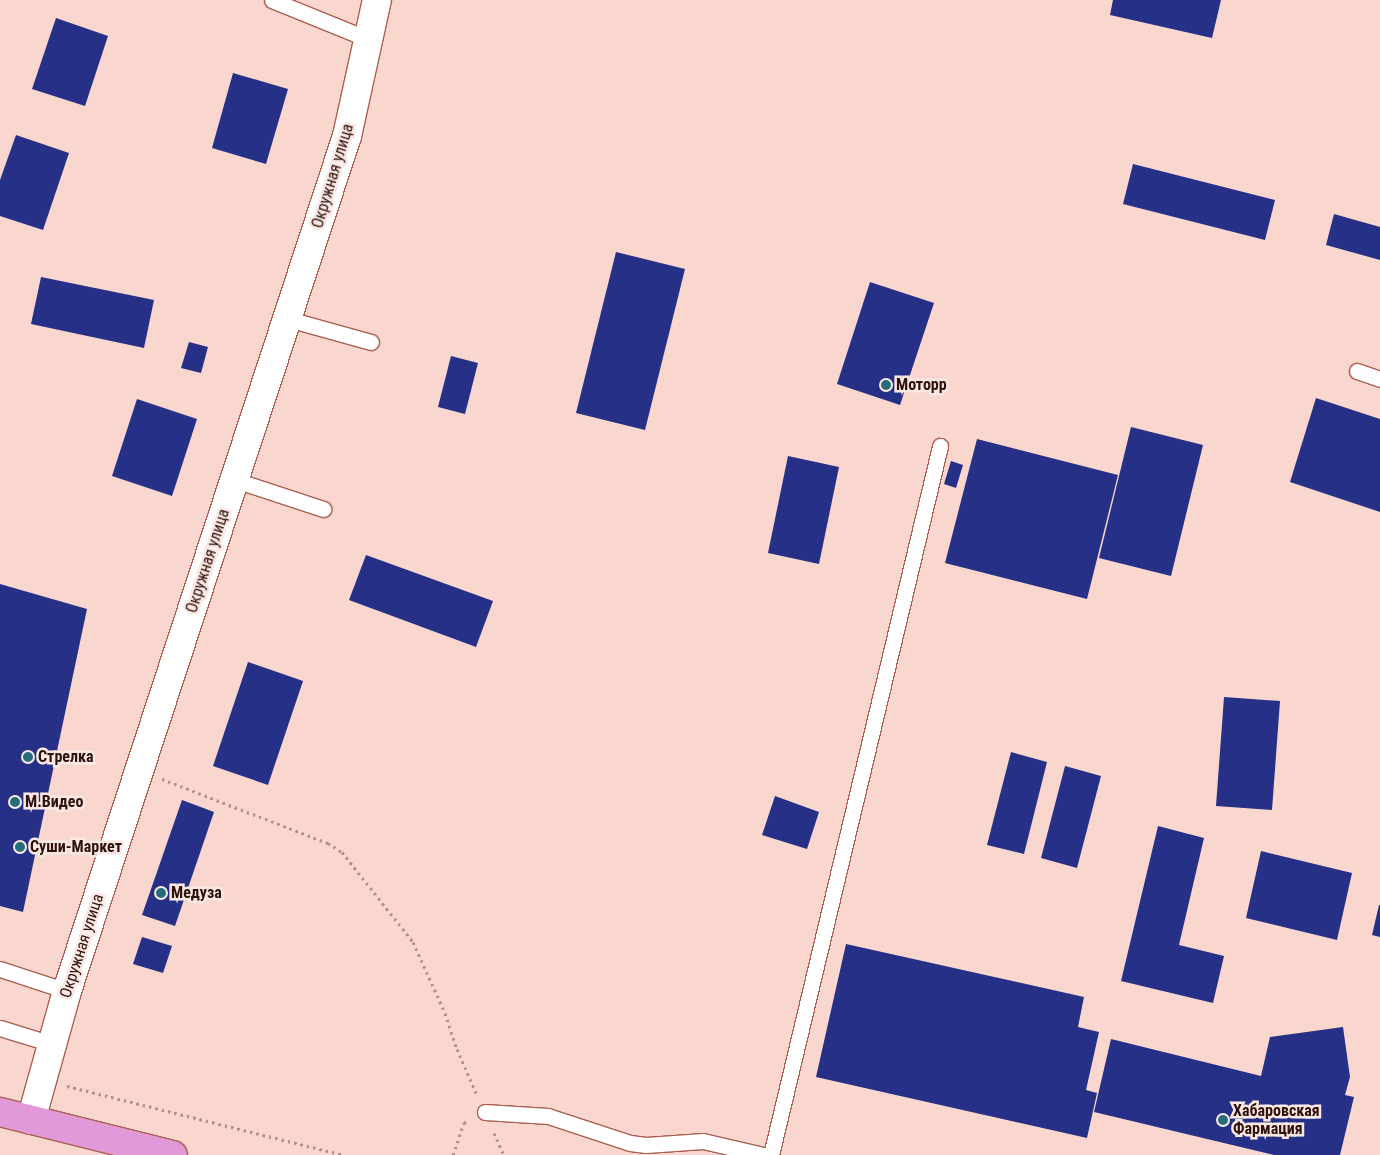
<!DOCTYPE html>
<html>
<head>
<meta charset="utf-8">
<style>
	body { margin:0 }
	#map { position:relative; width:1380px; height:1155px; overflow:hidden; background:#f9d7cf; font-family:"Roboto Condensed",sans-serif }
	div>[style] { position:absolute }
	[style*='--x'] { left:calc(var(--x)*1px); top:calc(var(--y)*1px); width:calc(var(--w)*1px); rotate:calc(var(--a)*1deg) }
	.building>* { inset:0; background:#263086 }
	.path>* { height:3px; margin-top:-1.5px; transform-origin:0; background:repeating-linear-gradient(90deg,#b09089 0 2.5px,transparent 0 6.5px) }
	.roads { filter:drop-shadow(1px 0 #aa5f50) drop-shadow(-1px 0 #aa5f50) drop-shadow(0 1px #aa5f50) drop-shadow(0 -1px #aa5f50) }
	.lane>* { height:15px; margin:-7.5px; padding:0 7.5px; transform-origin:7.5px; border-radius:7.5px; background:#fff }
	.street>* { height:28px; margin:-14px; padding:0 14px; transform-origin:14px; border-radius:14px; background:#fff }
	.highway>* { height:28px; margin:-14px; padding:0 14px; transform-origin:14px; border-radius:14px; background:#e199d7 }
	.dots>* { width:14px; height:14px; translate:-50% -50%; box-sizing:border-box; border:2px solid #fae8e4; border-radius:50% }
	span { translate:-50% -50%; white-space:nowrap; text-align:center; line-height:1.15; -webkit-text-stroke:5px #fae8e4; paint-order:stroke }
	.street-label { font-size:16px; color:#30120c }
	.poi-label { font-size:16px; color:#30120c; font-weight:700 }
	.left { translate:0 -50%; text-align:left }
</style>
</head>
<body>
<div id="map">
	<div class="building">
		<i style="clip-path:polygon(1113px 0,1221px 0,1212px 38px,1110px 15px)"></i>
		<i style="clip-path:polygon(56px 18px,108px 36px,85px 106px,32px 89px)"></i>
		<i style="clip-path:polygon(233px 73px,288px 89px,266px 164px,212px 148px)"></i>
		<i style="clip-path:polygon(16px 135px,69px 153px,43px 230px,0 216px,0 180px)"></i>
		<i style="clip-path:polygon(1133px 164px,1275px 200px,1265px 240px,1123px 204px)"></i>
		<i style="clip-path:polygon(1334px 214px,1380px 227px,1380px 260px,1326px 245px)"></i>
		<i style="clip-path:polygon(616px 252px,685px 269px,645px 430px,576px 413px)"></i>
		<i style="clip-path:polygon(41px 277px,154px 300px,144px 348px,31px 324px)"></i>
		<i style="clip-path:polygon(870px 282px,934px 303px,900px 405px,837px 384px)"></i>
		<i style="clip-path:polygon(189px 342px,208px 347px,201px 373px,181px 368px)"></i>
		<i style="clip-path:polygon(451px 356px,478px 363px,465px 414px,438px 407px)"></i>
		<i style="clip-path:polygon(1316px 398px,1380px 419px,1380px 512px,1290px 482px)"></i>
		<i style="clip-path:polygon(137px 399px,197px 419px,172px 496px,112px 476px)"></i>
		<i style="clip-path:polygon(1131px 427px,1203px 445px,1171px 576px,1099px 558px)"></i>
		<i style="clip-path:polygon(977px 439px,1118px 475px,1087px 599px,945px 563px)"></i>
		<i style="clip-path:polygon(788px 456px,839px 467px,819px 564px,768px 553px)"></i>
		<i style="clip-path:polygon(951px 461px,963px 465px,956px 488px,944px 484px)"></i>
		<i style="clip-path:polygon(366px 555px,493px 601px,476px 647px,349px 600px)"></i>
		<i style="clip-path:polygon(0 584px,87px 609px,23px 912px,0 906px)"></i>
		<i style="clip-path:polygon(248px 662px,303px 681px,268px 785px,213px 766px)"></i>
		<i style="clip-path:polygon(1224px 697px,1280px 701px,1272px 810px,1216px 806px)"></i>
		<i style="clip-path:polygon(1011px 752px,1047px 762px,1024px 854px,987px 845px)"></i>
		<i style="clip-path:polygon(1065px 766px,1101px 776px,1077px 868px,1041px 858px)"></i>
		<i style="clip-path:polygon(775px 796px,819px 812px,807px 849px,762px 835px)"></i>
		<i style="clip-path:polygon(182px 800px,214px 812px,175px 926px,142px 915px)"></i>
		<i style="clip-path:polygon(1158px 826px,1204px 838px,1179px 945px,1224px 956px,1213px 1003px,1121px 981px)"></i>
		<i style="clip-path:polygon(1261px 851px,1352px 873px,1337px 940px,1246px 918px)"></i>
		<i style="clip-path:polygon(1379px 905px,1380px 905px,1380px 937px,1372px 935px)"></i>
		<i style="clip-path:polygon(142px 937px,172px 946px,163px 973px,133px 964px)"></i>
		<i style="clip-path:polygon(846px 944px,1084px 997px,1078px 1027px,1099px 1032px,1086px 1090px,1097px 1093px,1087px 1138px,816px 1077px)"></i>
		<i style="clip-path:polygon(1343px 1027px,1350px 1077px,1345px 1095px,1354px 1097px,1340px 1155px,1274px 1155px,1094px 1112px,1111px 1039px,1261px 1076px,1270px 1037px)"></i>
	</div>
	<div class="path">
		<i style="--x:162;--y:779;--w:178;--a:21.1"></i>
		<i style="--x:328;--y:843;--w:17;--a:33"></i>
		<i style="--x:342;--y:852;--w:115;--a:51.7"></i>
		<i style="--x:413;--y:942;--w:78;--a:65.7"></i>
		<i style="--x:445;--y:1013;--w:38;--a:72"></i>
		<i style="--x:457;--y:1049;--w:50;--a:66.5"></i>
		<i style="--x:67;--y:1086;--w:285;--a:14"></i>
		<i style="--x:494;--y:1133;--w:24;--a:66"></i>
		<i style="--x:453;--y:1155;--w:34;--a:-71"></i>
		<i style="--x:464;--y:1123;--w:6;--a:-31"></i>
	</div>
	<div class="roads">
		<div class="lane">
			<i style="--x:272;--y:0;--w:104;--a:22.1"></i>
			<i style="--x:288;--y:319;--w:86;--a:15.5"></i>
			<i style="--x:1357;--y:371;--w:24;--a:19"></i>
			<i style="--x:235;--y:480;--w:93;--a:18.2"></i>
			<i style="--x:0;--y:969;--w:71;--a:18.2"></i>
			<i style="--x:0;--y:1028;--w:54;--a:17.1"></i>
			<i style="--x:485;--y:1112;--w:63;--a:3.6"></i>
			<i style="--x:548;--y:1116;--w:86;--a:18.2"></i>
			<i style="--x:630;--y:1143;--w:16;--a:7"></i>
			<i style="--x:646;--y:1145;--w:57;--a:-4"></i>
			<i style="--x:703;--y:1141;--w:62;--a:13.1"></i>
			<i style="--x:771;--y:1155;--w:729;--a:-76.59"></i>
		</div>
		<div class="street">
			<i style="--x:31;--y:1120;--w:134;--a:-74.4"></i>
			<i style="--x:67;--y:991;--w:900;--a:-71.87"></i>
			<i style="--x:347;--y:136;--w:139;--a:-77.6"></i>
		</div>
		<div class="highway">
			<i style="--x:0;--y:1112;--w:178;--a:14"></i>
		</div>
	</div>
	<div class="dots">
		<i style="left:886px;top:385px;background:#266d7a"></i>
		<i style="left:28px;top:757px;background:#266d7a"></i>
		<i style="left:15px;top:802px;background:#266d7a"></i>
		<i style="left:20px;top:847px;background:#266d7a"></i>
		<i style="left:161px;top:893px;background:#266d7a"></i>
		<i style="left:1223px;top:1120px;background:#266d7a"></i>
	</div>
	<div class="street-label">
		<span style="left:333px;top:176px;rotate:-73deg">Окружная улица</span>
		<span style="left:208px;top:561px;rotate:-72deg">Окружная улица</span>
		<span style="left:82px;top:946px;rotate:-72deg">Окружная улица</span>
	</div>
	<div class="poi-label">
		<span class="left" style="left:896px;top:385px">Моторр</span>
		<span class="left" style="left:38px;top:757px">Стрелка</span>
		<span class="left" style="left:25px;top:802px">М.Видео</span>
		<span class="left" style="left:30px;top:847px">Суши-Маркет</span>
		<span class="left" style="left:171px;top:893px">Медуза</span>
		<span class="left" style="left:1233px;top:1120px">Хабаровская<br>Фармация</span>
	</div>
</div>
</body>
</html>
